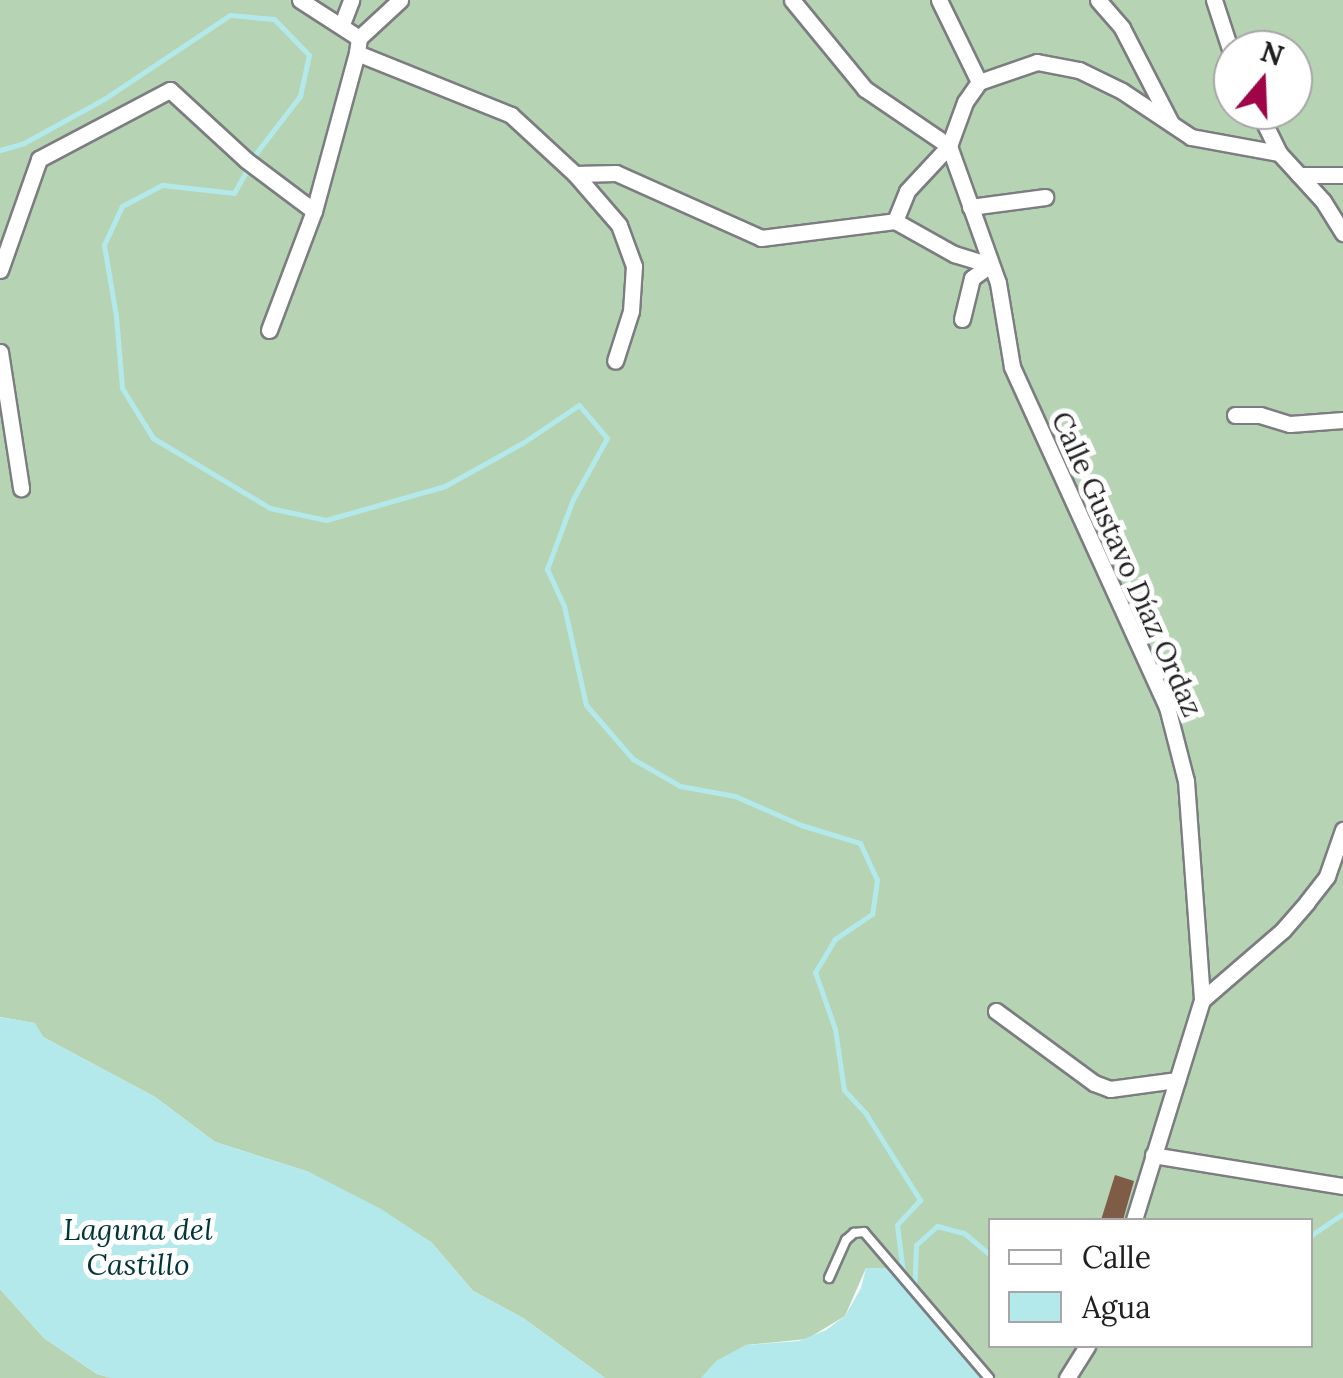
<!DOCTYPE html>
<html>
<head>
<meta charset="utf-8">
<style>
	body { margin:0 }
	#map { position:relative; width:1343px; height:1378px; overflow:hidden; background:#f9f9fd; font-family:Lora,serif }
	div>[style] { position:absolute }
	[style*='--x'] { left:calc(var(--x)*1px); top:calc(var(--y)*1px); width:calc(var(--w)*1px); rotate:calc(var(--a)*1deg) }
	.forest>* { inset:0; background:#b6d4b4 }
	.water>* { inset:0; background:#b3e9eb }
	.stream>* { height:5px; margin:-2.5px; padding:0 2.5px; transform-origin:2.5px; border-radius:2.5px; background:#b3e9eb }
	.building>* { inset:0; background:#7e5c46 }
	.roads { filter:drop-shadow(2px 0 #7c7d80) drop-shadow(-2px 0 #7c7d80) drop-shadow(0 2px #7c7d80) drop-shadow(0 -2px #7c7d80) }
	.service>* { height:8px; margin:-4px; padding:0 4px; transform-origin:4px; border-radius:4px; background:#fff }
	.minor>* { height:15px; margin:-7.5px; padding:0 7.5px; transform-origin:7.5px; border-radius:7.5px; background:#fff }
	span { translate:-50% -50%; white-space:nowrap; text-align:center; line-height:1.15; -webkit-text-stroke:10px #fff; paint-order:stroke }
	.street-label { font-size:28px; color:#202021 }
	.water-label { font-size:30px; color:#003638; font-style:italic }
	.legend { position:absolute; left:988px; top:1218px; width:325px; height:130px; box-sizing:border-box; background:#fff; border:2px solid #a6a6a6; margin:0; padding:12px 18px; list-style:none; font-size:30px; color:#202021 }
	.legend li { display:flex; align-items:center; gap:20px; height:50px }
	.legend b { width:50px; border:2px solid #a6a6a6 }
	.north { position:absolute; left:1213px; top:30px; width:100px; height:100px; box-sizing:border-box; background:#fff; border:2px solid #a6a6a6; border-radius:50%; rotate:19deg; font-size:28px; font-weight:700; line-height:40px; text-align:center; color:#202021 }
	.north::after { content:''; display:block; margin:auto; width:35px; height:45px; background:#9f0448; clip-path:polygon(50% 0,100% 100%,50% 72%,0 100%) }
</style>
</head>
<body>
<div id="map">
	<div class="forest">
		<i style="clip-path:polygon(evenodd,0 0,1343px 0,1343px 1378px,981px 1378px,888px 1268px,866px 1268px,845px 1316px,807px 1339px,746px 1345px,701px 1378px,605px 1378px,523px 1318px,473px 1291px,431px 1242px,309px 1172px,215px 1142px,155px 1097px,43px 1037px,34px 1023px,0 1017px,0 0,1233px 50px,1293px 50px,1293px 110px,1233px 110px,1233px 50px,0 0,991px 1220px,1310px 1220px,1310px 1346px,991px 1346px,991px 1220px)"></i>
		<i style="clip-path:polygon(0 1289px,44px 1338px,97px 1374px,112px 1378px,0 1378px)"></i>
	</div>
	<div class="water">
		<i style="clip-path:polygon(0 1017px,35px 1023px,43px 1037px,155px 1097px,215px 1142px,309px 1172px,381px 1209px,431px 1242px,473px 1291px,523px 1318px,605px 1378px,112px 1378px,97px 1374px,44px 1338px,0 1289px)"></i>
		<i style="clip-path:polygon(866px 1268px,887px 1268px,981px 1378px,701px 1378px,716px 1361px,746px 1345px,799px 1341px,826px 1330px,845px 1316px,861px 1288px)"></i>
	</div>
	<div class="stream">
		<i style="--x:0;--y:150;--w:25;--a:-16"></i>
		<i style="--x:24;--y:143;--w:91;--a:-28.8"></i>
		<i style="--x:104;--y:99;--w:151;--a:-33.7"></i>
		<i style="--x:230;--y:15;--w:44;--a:5.2"></i>
		<i style="--x:274;--y:19;--w:50;--a:45.8"></i>
		<i style="--x:309;--y:55;--w:42;--a:102.4"></i>
		<i style="--x:300;--y:96;--w:71;--a:127.5"></i>
		<i style="--x:257;--y:152;--w:47;--a:119.3"></i>
		<i style="--x:234;--y:193;--w:72;--a:-173.7"></i>
		<i style="--x:162;--y:185;--w:45;--a:152.3"></i>
		<i style="--x:122;--y:206;--w:43;--a:114.8"></i>
		<i style="--x:104;--y:245;--w:72;--a:80.4"></i>
		<i style="--x:116;--y:316;--w:72;--a:85.2"></i>
		<i style="--x:122;--y:388;--w:59;--a:58.2"></i>
		<i style="--x:153;--y:438;--w:136;--a:30.9"></i>
		<i style="--x:270;--y:508;--w:57;--a:12.1"></i>
		<i style="--x:326;--y:520;--w:124;--a:-15.9"></i>
		<i style="--x:445;--y:486;--w:90;--a:-29.1"></i>
		<i style="--x:524;--y:442;--w:66;--a:-33.9"></i>
		<i style="--x:579;--y:405;--w:43;--a:49.7"></i>
		<i style="--x:607;--y:438;--w:70;--a:119.1"></i>
		<i style="--x:573;--y:499;--w:75;--a:110.4"></i>
		<i style="--x:547;--y:569;--w:41;--a:65.3"></i>
		<i style="--x:564;--y:606;--w:101;--a:77.5"></i>
		<i style="--x:586;--y:705;--w:72;--a:49"></i>
		<i style="--x:633;--y:759;--w:54;--a:29.9"></i>
		<i style="--x:680;--y:786;--w:56;--a:10.3"></i>
		<i style="--x:735;--y:796;--w:72;--a:23.7"></i>
		<i style="--x:801;--y:825;--w:62;--a:17"></i>
		<i style="--x:860;--y:843;--w:41;--a:65.3"></i>
		<i style="--x:877;--y:880;--w:34;--a:98"></i>
		<i style="--x:872;--y:914;--w:45;--a:146"></i>
		<i style="--x:835;--y:939;--w:39;--a:121"></i>
		<i style="--x:815;--y:972;--w:60;--a:70.7"></i>
		<i style="--x:835;--y:1029;--w:62;--a:81.6"></i>
		<i style="--x:844;--y:1090;--w:33;--a:47"></i>
		<i style="--x:866;--y:1114;--w:102;--a:57.9"></i>
		<i style="--x:920;--y:1200;--w:34;--a:133"></i>
		<i style="--x:897;--y:1225;--w:64;--a:82.8"></i>
		<i style="--x:1310;--y:1236;--w:40;--a:-34"></i>
		<i style="--x:914;--y:1299;--w:54;--a:-87.9"></i>
		<i style="--x:916;--y:1245;--w:28;--a:-42"></i>
		<i style="--x:937;--y:1226;--w:28;--a:15"></i>
		<i style="--x:964;--y:1233;--w:35;--a:40"></i>
	</div>
	<div class="building">
		<i style="clip-path:polygon(1115px 1175px,1134px 1181px,1123px 1220px,1101px 1220px)"></i>
	</div>
	<div class="roads">
		<div class="service">
			<i style="--x:829;--y:1278;--w:42;--a:-65.9"></i>
			<i style="--x:846;--y:1240;--w:11;--a:-41"></i>
			<i style="--x:854;--y:1233;--w:10;--a:-6"></i>
			<i style="--x:864;--y:1232;--w:192;--a:49.4"></i>
		</div>
		<div class="minor">
			<i style="--x:300;--y:0;--w:70;--a:32.8"></i>
			<i style="--x:359;--y:38;--w:15;--a:98"></i>
			<i style="--x:357;--y:53;--w:166;--a:21.9"></i>
			<i style="--x:511;--y:115;--w:87;--a:42.7"></i>
			<i style="--x:575;--y:174;--w:41;--a:-1.4"></i>
			<i style="--x:616;--y:173;--w:159;--a:24.1"></i>
			<i style="--x:761;--y:238;--w:135;--a:-7.2"></i>
			<i style="--x:792;--y:0;--w:115;--a:50.6"></i>
			<i style="--x:865;--y:89;--w:102;--a:34.2"></i>
			<i style="--x:949;--y:146;--w:145;--a:70.3"></i>
			<i style="--x:998;--y:283;--w:85;--a:80.5"></i>
			<i style="--x:1012;--y:367;--w:374;--a:65.5"></i>
			<i style="--x:1167;--y:707;--w:76;--a:75.6"></i>
			<i style="--x:1186;--y:781;--w:220;--a:85.8"></i>
			<i style="--x:1202;--y:1000;--w:230;--a:107.2"></i>
			<i style="--x:939;--y:0;--w:91;--a:64"></i>
			<i style="--x:1098;--y:0;--w:37;--a:49"></i>
			<i style="--x:1122;--y:28;--w:107;--a:62.7"></i>
			<i style="--x:1214;--y:0;--w:61;--a:71.9"></i>
			<i style="--x:342;--y:24;--w:26;--a:-69"></i>
			<i style="--x:359;--y:38;--w:56;--a:-42.8"></i>
			<i style="--x:1258;--y:110;--w:48;--a:64"></i>
			<i style="--x:1279;--y:153;--w:65;--a:47.5"></i>
			<i style="--x:1323;--y:201;--w:38;--a:58"></i>
			<i style="--x:575;--y:174;--w:67;--a:49.2"></i>
			<i style="--x:619;--y:225;--w:44;--a:69.9"></i>
			<i style="--x:634;--y:266;--w:45;--a:93.8"></i>
			<i style="--x:631;--y:311;--w:52;--a:107.7"></i>
			<i style="--x:1299;--y:175;--w:44;--a:0"></i>
			<i style="--x:970;--y:207;--w:76;--a:-7.6"></i>
			<i style="--x:895;--y:221;--w:32;--a:-68"></i>
			<i style="--x:907;--y:191;--w:62;--a:-47"></i>
			<i style="--x:949;--y:146;--w:47;--a:-70"></i>
			<i style="--x:965;--y:102;--w:24;--a:-55"></i>
			<i style="--x:979;--y:82;--w:61;--a:-19"></i>
			<i style="--x:1037;--y:62;--w:43;--a:10.8"></i>
			<i style="--x:1079;--y:70;--w:48;--a:26"></i>
			<i style="--x:1122;--y:91;--w:83;--a:33.7"></i>
			<i style="--x:1191;--y:137;--w:89;--a:10.3"></i>
			<i style="--x:895;--y:221;--w:68;--a:29.2"></i>
			<i style="--x:954;--y:254;--w:38;--a:17"></i>
			<i style="--x:0;--y:270;--w:118;--a:-70.6"></i>
			<i style="--x:39;--y:159;--w:148;--a:-27.8"></i>
			<i style="--x:170;--y:90;--w:103;--a:42.6"></i>
			<i style="--x:246;--y:160;--w:85;--a:36.9"></i>
			<i style="--x:962;--y:319;--w:42;--a:-76.3"></i>
			<i style="--x:972;--y:278;--w:22;--a:-36"></i>
			<i style="--x:269;--y:330;--w:127;--a:-69.3"></i>
			<i style="--x:314;--y:211;--w:164;--a:-74.8"></i>
			<i style="--x:0;--y:352;--w:138;--a:81.2"></i>
			<i style="--x:1235;--y:415;--w:25;--a:0"></i>
			<i style="--x:1260;--y:415;--w:31;--a:17"></i>
			<i style="--x:1290;--y:424;--w:53;--a:-4.3"></i>
			<i style="--x:1202;--y:1000;--w:107;--a:-40.8"></i>
			<i style="--x:1283;--y:930;--w:37;--a:-49"></i>
			<i style="--x:1307;--y:902;--w:33;--a:-52"></i>
			<i style="--x:1327;--y:876;--w:49;--a:-70.8"></i>
			<i style="--x:996;--y:1011;--w:122;--a:36.3"></i>
			<i style="--x:1094;--y:1083;--w:17;--a:21"></i>
			<i style="--x:1110;--y:1089;--w:68;--a:-7.7"></i>
			<i style="--x:1153;--y:1155;--w:193;--a:9.3"></i>
			<i style="--x:1067;--y:1378;--w:38;--a:-58"></i>
		</div>
	</div>
	<div class="street-label">
		<span style="left:1127px;top:564px;rotate:66deg">Calle Gustavo Díaz Ordaz</span>
	</div>
	<div class="water-label">
		<span style="left:138px;top:1246px">Laguna del<br>Castillo</span>
	</div>
	<ul class="legend">
	<li><b style="height:12px;background:#fff"></b>Calle</li>
	<li><b style="height:28px;background:#b3e9eb"></b>Agua</li>
	</ul>
	<div class="north">N</div>
</div>
</body>
</html>
